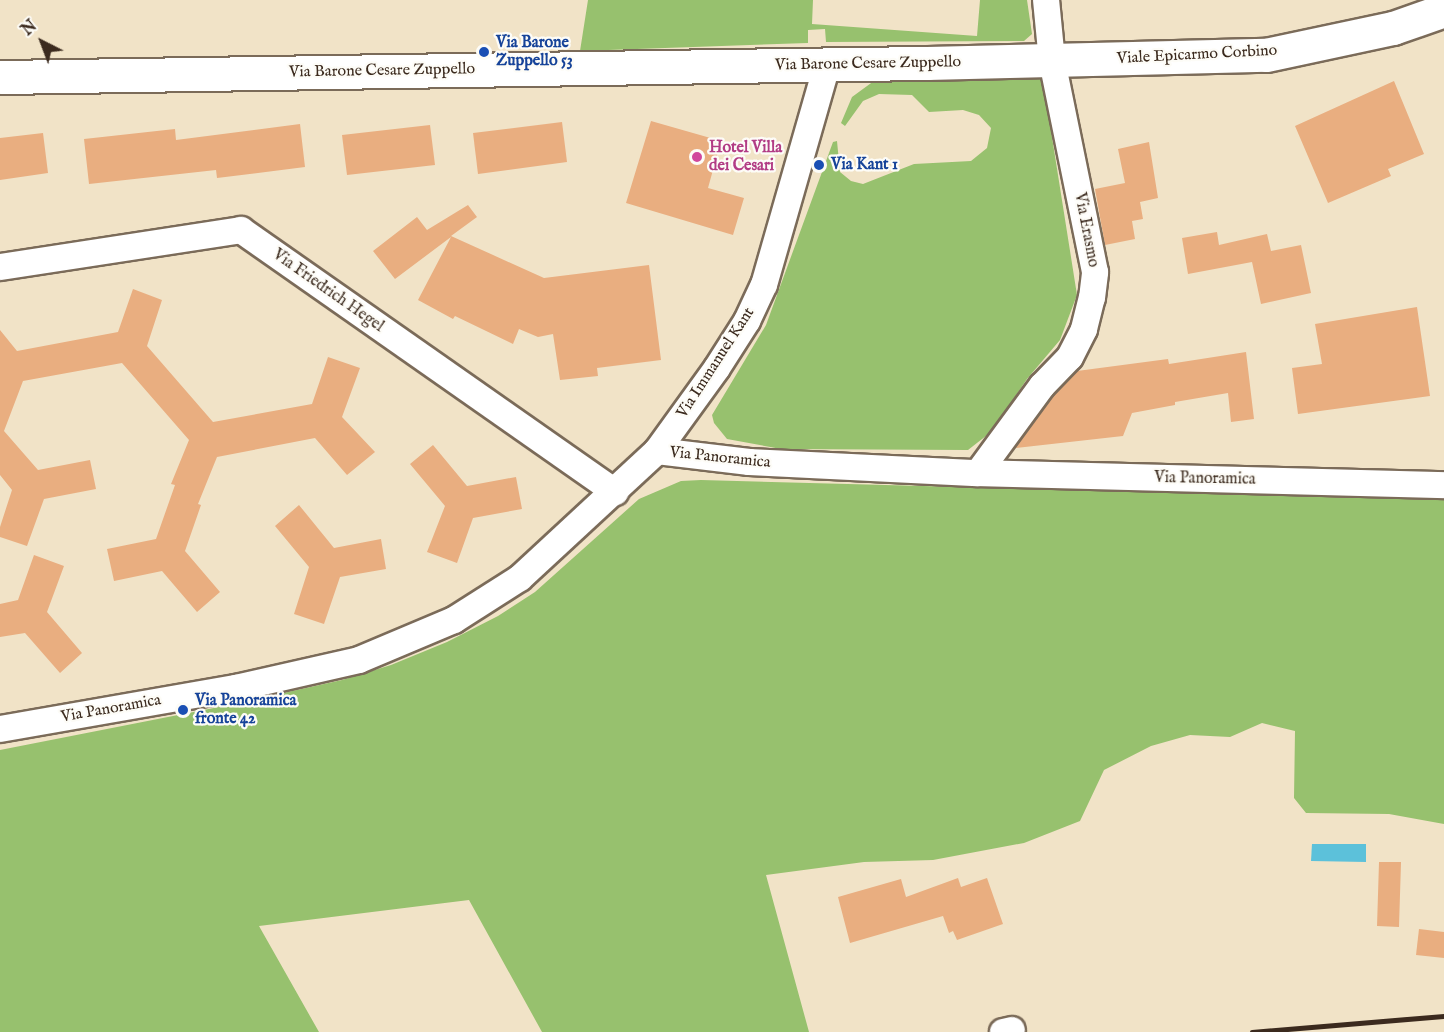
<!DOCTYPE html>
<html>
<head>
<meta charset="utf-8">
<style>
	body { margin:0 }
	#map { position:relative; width:1444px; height:1032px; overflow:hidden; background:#f1e3c7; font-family:"IM FELL English",serif }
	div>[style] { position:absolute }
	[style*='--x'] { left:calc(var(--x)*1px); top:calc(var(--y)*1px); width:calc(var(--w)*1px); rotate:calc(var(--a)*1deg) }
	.green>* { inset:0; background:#97c16e }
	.water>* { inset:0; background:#5cc1da }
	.building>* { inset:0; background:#e9ae80 }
	.roads { filter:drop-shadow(2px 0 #7b6b59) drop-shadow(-2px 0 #7b6b59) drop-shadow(0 2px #7b6b59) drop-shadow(0 -2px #7b6b59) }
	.minor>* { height:26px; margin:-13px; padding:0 13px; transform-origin:13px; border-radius:13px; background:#fff }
	.major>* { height:33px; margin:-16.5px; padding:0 16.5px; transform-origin:16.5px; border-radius:16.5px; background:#fff }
	.rail>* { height:4.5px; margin:-2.25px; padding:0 2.25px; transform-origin:2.25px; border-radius:2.25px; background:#3b2a1e }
	.dots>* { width:16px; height:16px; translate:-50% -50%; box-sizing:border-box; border:3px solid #fdfcf7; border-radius:50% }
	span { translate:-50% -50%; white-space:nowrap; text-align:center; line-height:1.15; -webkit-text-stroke:4.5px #fdfcf7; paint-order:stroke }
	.transit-label { font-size:16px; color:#164399; font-weight:700 }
	.left { translate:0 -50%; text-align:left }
	.street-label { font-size:16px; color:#3b2a1e }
	.hotel-label { font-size:16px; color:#b23c85; font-weight:700 }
	.north { position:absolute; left:12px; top:12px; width:60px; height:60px; -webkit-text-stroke:4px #fdfcf7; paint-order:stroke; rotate:318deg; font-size:16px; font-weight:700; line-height:24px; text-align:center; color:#3b2a1e }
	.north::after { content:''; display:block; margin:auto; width:21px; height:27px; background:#3b2a1e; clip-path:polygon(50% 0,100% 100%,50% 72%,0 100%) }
</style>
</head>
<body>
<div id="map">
	<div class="green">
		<i style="clip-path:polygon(588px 0,813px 0,812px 24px,977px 36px,980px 0,1027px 0,1032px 34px,1024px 41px,826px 42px,825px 29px,808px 30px,808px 43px,580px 51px)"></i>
		<i style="clip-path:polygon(1042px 74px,1077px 295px,1060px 340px,1027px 379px,991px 432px,968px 450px,781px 449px,727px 439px,714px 423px,712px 415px,766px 325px,833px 142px,837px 141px,840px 172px,851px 181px,863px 184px,914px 164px,971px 161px,987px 148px,991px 128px,979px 115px,963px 110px,929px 112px,912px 95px,879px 94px,863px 101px,845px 126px,841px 123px,852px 97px,878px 78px)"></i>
		<i style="clip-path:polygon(701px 480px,1444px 500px,1444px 824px,1389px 814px,1306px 813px,1294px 798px,1295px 731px,1262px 723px,1230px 737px,1190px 735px,1151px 746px,1104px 770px,1080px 821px,1024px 843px,933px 860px,864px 862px,766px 875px,809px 1032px,542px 1032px,469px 900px,259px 926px,319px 1032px,0 1032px,0 750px,229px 705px,342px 680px,391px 665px,447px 642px,498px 616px,535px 592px,639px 499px,681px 481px)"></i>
	</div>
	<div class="water">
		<i style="clip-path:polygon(1312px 844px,1366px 844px,1366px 862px,1311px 861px)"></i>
	</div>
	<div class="building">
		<i style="clip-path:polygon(1394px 81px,1424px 154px,1388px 169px,1391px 176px,1328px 203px,1295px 126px)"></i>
		<i style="clip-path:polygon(651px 121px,721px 141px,708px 188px,744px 198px,733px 235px,626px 203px)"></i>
		<i style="clip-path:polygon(562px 122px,567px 162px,478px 174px,473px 133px)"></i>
		<i style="clip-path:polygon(300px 124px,305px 167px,217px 178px,216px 170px,89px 184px,84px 139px,175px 129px,176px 140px)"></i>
		<i style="clip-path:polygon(430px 125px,435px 165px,347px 175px,342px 135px)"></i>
		<i style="clip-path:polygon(43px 133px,48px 173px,0 180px,0 138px)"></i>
		<i style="clip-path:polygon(1149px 142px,1158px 198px,1140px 202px,1143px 219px,1132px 221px,1135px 239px,1105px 245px,1095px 189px,1125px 183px,1118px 149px)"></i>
		<i style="clip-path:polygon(468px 205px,477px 217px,451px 236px,544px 278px,649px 265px,661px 360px,597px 368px,598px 376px,560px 380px,553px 334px,538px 337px,519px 329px,513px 344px,455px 316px,453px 319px,418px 300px,451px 237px,395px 279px,373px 251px,417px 217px,427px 230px)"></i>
		<i style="clip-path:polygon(1217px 232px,1219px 245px,1267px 234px,1271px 251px,1301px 245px,1311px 293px,1261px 304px,1252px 262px,1188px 274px,1182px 238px)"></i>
		<i style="clip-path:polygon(133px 289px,162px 300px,147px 346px,213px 422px,312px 404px,328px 357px,360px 368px,342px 417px,375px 452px,347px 475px,315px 438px,217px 457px,198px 504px,201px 505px,185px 551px,220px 592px,197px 612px,162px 571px,114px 581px,107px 549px,156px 539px,175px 485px,171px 484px,189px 440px,122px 363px,23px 381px,4px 431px,38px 470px,90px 460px,96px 489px,44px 499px,27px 546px,0 537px,0 527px,12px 490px,0 475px,0 330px,17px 351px,118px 332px)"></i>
		<i style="clip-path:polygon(1417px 307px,1430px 396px,1298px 414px,1292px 368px,1322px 364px,1315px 324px)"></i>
		<i style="clip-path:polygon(1246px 352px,1254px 419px,1231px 422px,1228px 393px,1175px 402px,1175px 405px,1132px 413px,1123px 436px,1015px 448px,1053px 396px,1077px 371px,1168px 359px,1169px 364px)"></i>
		<i style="clip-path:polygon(433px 445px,467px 486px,516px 477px,522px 509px,473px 518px,457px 563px,427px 552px,445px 506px,410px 464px)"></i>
		<i style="clip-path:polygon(299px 505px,334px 548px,381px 539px,386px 569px,340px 577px,324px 624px,294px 614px,309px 567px,275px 526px)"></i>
		<i style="clip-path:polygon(34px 555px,64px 566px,47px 612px,82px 653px,60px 673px,25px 633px,0 637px,0 604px,18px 600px)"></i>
		<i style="clip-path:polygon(1379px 862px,1401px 862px,1399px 927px,1377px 926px)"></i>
		<i style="clip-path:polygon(958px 878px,961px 887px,987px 878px,1003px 924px,957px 940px,953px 931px,949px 933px,943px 916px,850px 943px,838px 897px,901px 879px,906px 897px)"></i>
		<i style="clip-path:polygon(1419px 929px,1444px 932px,1444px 958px,1416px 955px)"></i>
	</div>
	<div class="roads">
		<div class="minor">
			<i style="--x:0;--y:267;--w:244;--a:-8.7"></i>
			<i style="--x:241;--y:230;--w:457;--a:35"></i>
			<i style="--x:657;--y:451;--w:93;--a:6.8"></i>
			<i style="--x:749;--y:462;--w:229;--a:2.8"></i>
			<i style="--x:978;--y:473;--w:466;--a:1.5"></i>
			<i style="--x:978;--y:473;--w:108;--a:-53.7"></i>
			<i style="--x:1042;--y:386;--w:40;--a:-46"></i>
			<i style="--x:1070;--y:357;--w:31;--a:-63"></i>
			<i style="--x:1084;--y:329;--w:32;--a:-76"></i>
			<i style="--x:1092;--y:298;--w:26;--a:-83"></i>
			<i style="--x:1095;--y:272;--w:215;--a:-101.5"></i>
			<i style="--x:1052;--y:61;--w:61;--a:-95.6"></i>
			<i style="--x:0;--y:729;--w:240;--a:-9.9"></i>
			<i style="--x:236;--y:688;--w:126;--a:-12.8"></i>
			<i style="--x:359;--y:660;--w:103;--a:-22.8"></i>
			<i style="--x:454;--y:620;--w:78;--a:-32.5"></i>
			<i style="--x:520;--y:578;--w:187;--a:-42.8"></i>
			<i style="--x:657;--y:451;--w:102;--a:-54.1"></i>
			<i style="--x:717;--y:368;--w:56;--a:-57.4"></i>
			<i style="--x:747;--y:321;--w:40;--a:-65"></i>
			<i style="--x:764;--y:285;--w:229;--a:-74"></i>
			<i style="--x:1003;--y:1032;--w:9;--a:-13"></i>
		</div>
		<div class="major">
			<i style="--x:0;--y:77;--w:927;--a:-0.87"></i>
			<i style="--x:927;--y:63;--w:339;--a:-1.4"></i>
			<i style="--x:1266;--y:55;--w:130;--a:-12"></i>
			<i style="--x:1393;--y:28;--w:54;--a:-19.4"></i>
		</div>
	</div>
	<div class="rail">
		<i style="--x:1252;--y:1032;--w:193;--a:-4.8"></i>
	</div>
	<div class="dots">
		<i style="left:484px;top:52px;background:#1a4fb4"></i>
		<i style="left:697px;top:157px;background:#d1479c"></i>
		<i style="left:819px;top:165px;background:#1a4fb4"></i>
		<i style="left:183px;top:710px;background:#1a4fb4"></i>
	</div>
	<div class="transit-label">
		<span class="left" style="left:496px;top:52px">Via Barone<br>Zuppello 53</span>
		<span class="left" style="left:831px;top:165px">Via Kant 1</span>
		<span class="left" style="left:195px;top:710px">Via Panoramica<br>fronte 42</span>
	</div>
	<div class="street-label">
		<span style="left:1197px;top:55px;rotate:-3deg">Viale Epicarmo Corbino</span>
		<span style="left:868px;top:64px;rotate:-1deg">Via Barone Cesare Zuppello</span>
		<span style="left:382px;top:71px;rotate:-1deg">Via Barone Cesare Zuppello</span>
		<span style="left:1086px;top:230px;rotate:79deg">Via Erasmo</span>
		<span style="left:328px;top:291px;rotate:35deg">Via Friedrich Hegel</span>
		<span style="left:716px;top:363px;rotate:-57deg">Via Immanuel Kant</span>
		<span style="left:720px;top:458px;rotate:6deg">Via Panoramica</span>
		<span style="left:1205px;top:479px;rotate:1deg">Via Panoramica</span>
		<span style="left:111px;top:709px;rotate:-10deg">Via Panoramica</span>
	</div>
	<div class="hotel-label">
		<span class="left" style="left:709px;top:157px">Hotel Villa<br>dei Cesari</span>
	</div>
	<div class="north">N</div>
</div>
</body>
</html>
